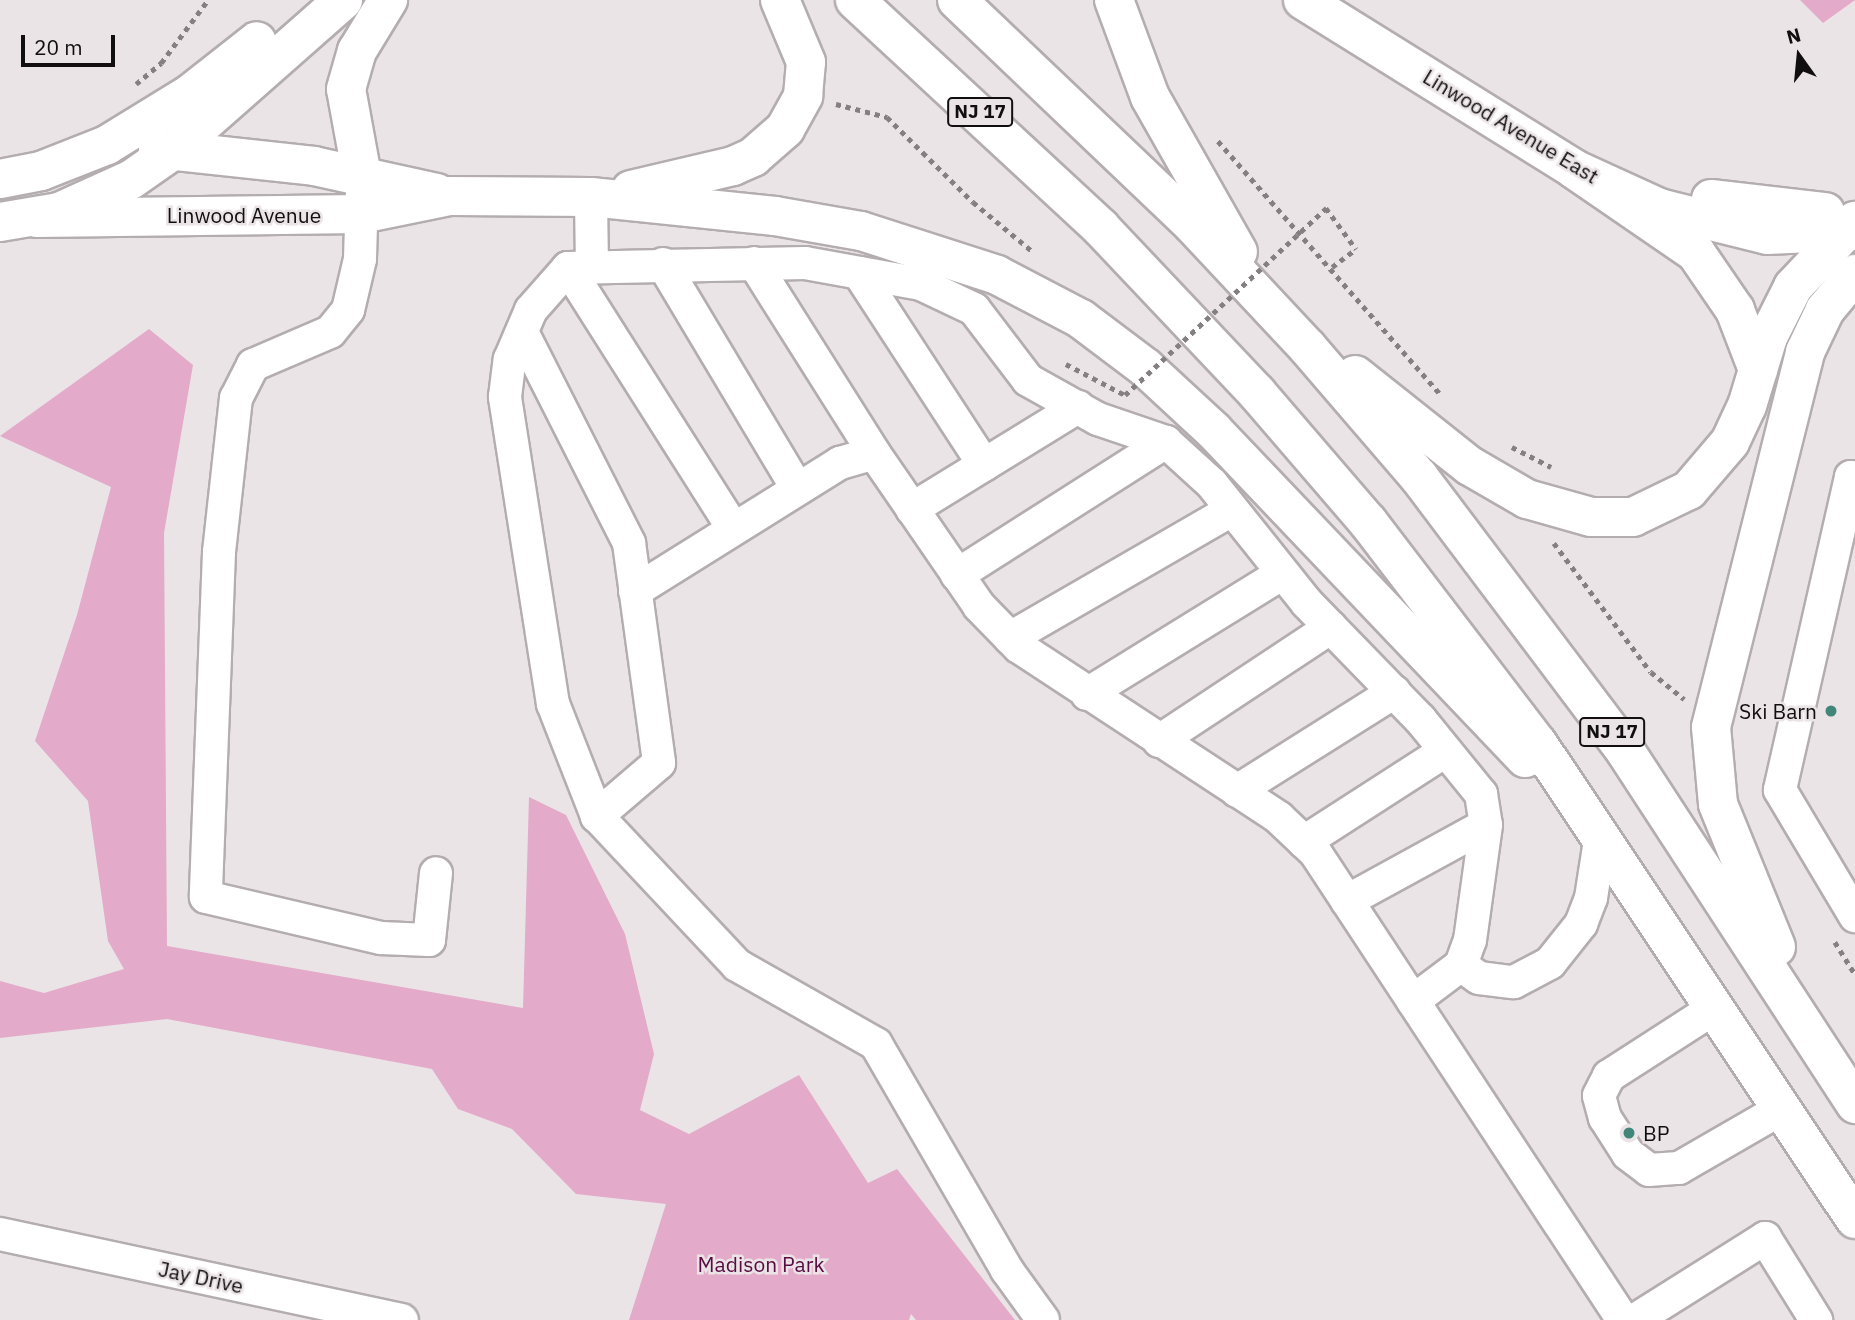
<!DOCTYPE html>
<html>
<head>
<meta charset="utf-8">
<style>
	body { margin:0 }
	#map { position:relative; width:1855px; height:1320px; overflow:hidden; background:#ebe4e7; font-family:"IBM Plex Sans",sans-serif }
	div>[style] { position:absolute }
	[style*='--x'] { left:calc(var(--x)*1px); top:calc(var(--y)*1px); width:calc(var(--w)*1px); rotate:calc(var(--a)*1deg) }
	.green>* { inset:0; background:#e3aac9 }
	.path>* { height:4.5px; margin-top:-2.25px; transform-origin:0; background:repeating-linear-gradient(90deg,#847f81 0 5px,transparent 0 10px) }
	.roads { filter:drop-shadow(2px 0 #b4adb0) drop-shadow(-2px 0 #b4adb0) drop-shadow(0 2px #b4adb0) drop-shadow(0 -2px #b4adb0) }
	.minor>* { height:32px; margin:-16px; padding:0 16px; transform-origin:16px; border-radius:16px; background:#fff }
	.major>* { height:38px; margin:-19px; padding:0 19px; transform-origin:19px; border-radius:19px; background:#fff }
	.highway>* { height:38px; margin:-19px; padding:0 19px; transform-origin:19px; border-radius:19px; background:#fff }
	.path-bridge>* { height:4.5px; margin-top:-2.25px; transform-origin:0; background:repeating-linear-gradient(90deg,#847f81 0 5px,transparent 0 10px) }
	.dots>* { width:19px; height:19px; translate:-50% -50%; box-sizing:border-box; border:4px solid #ebe4e7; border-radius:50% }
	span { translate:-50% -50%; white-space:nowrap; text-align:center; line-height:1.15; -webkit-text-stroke:5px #ebe4e7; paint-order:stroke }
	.shield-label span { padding:2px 5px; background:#ebe4e7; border:2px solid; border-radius:5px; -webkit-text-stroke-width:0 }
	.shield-label { font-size:19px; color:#100e0f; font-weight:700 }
	.street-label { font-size:21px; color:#100e0f }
	.poi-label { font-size:21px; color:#100e0f }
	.right { translate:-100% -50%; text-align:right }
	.left { translate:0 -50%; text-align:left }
	.park-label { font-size:21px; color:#590c41 }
	.north { position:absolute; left:1764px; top:21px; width:70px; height:70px; -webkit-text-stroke:5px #ebe4e7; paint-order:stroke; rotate:345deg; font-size:19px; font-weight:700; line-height:28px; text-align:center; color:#100e0f }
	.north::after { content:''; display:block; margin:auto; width:24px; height:32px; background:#100e0f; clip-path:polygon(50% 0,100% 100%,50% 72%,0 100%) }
	.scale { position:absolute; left:21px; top:35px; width:94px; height:32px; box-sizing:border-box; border:4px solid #100e0f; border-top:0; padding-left:9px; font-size:21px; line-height:24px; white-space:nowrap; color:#100e0f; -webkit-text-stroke:5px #ebe4e7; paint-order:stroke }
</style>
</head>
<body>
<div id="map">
	<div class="green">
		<i style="clip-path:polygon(1800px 0,1855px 0,1823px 23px)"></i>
		<i style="clip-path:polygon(149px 329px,193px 365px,164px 533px,167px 946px,523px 1008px,529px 797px,566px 815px,625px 934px,654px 1054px,640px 1110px,689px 1134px,799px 1075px,868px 1183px,897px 1169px,1015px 1320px,916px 1320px,911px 1314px,909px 1320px,629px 1320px,666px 1204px,576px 1194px,512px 1129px,458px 1109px,432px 1069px,167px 1019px,0 1038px,0 981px,44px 993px,124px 969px,108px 941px,88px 801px,35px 741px,77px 615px,111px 487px,0 436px)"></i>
	</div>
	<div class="path">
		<i style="--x:136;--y:84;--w:33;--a:-40"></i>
		<i style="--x:161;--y:63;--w:79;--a:-53.3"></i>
		<i style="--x:836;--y:104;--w:53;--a:14.3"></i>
		<i style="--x:887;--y:117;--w:121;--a:44.7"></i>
		<i style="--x:973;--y:202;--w:77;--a:39.7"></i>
		<i style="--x:1218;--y:141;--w:338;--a:48.7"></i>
		<i style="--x:1332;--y:267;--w:30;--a:-37"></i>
		<i style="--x:1512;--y:447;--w:44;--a:27.1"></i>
		<i style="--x:1554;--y:543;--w:161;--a:53.1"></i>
		<i style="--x:1651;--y:672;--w:43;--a:39.3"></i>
		<i style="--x:1835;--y:942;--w:38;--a:58"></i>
	</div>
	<div class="roads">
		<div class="minor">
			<i style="--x:362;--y:191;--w:68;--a:91.7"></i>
			<i style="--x:360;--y:259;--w:52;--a:103.2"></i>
			<i style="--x:348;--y:310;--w:28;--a:129"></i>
			<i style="--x:330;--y:332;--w:84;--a:156.8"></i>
			<i style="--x:253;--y:365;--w:37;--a:117"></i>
			<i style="--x:236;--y:398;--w:155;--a:96.3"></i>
			<i style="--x:219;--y:552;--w:345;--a:92.2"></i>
			<i style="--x:206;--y:897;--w:180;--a:13.2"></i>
			<i style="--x:381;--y:938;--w:48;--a:2.4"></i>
			<i style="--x:429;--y:940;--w:67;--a:-84"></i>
			<i style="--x:591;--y:197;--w:68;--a:89.2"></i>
			<i style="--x:754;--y:263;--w:225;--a:57.7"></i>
			<i style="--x:663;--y:264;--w:261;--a:59.1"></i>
			<i style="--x:568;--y:268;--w:306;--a:57.6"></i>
			<i style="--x:859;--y:273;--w:229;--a:56.9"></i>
			<i style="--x:522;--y:332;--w:237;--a:63.1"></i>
			<i style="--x:629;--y:543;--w:222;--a:82.2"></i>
			<i style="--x:659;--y:763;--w:82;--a:139.5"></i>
			<i style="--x:1855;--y:485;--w:9;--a:-117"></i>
			<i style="--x:1851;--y:477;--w:321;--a:102.8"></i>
			<i style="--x:1780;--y:790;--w:147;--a:59.2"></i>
			<i style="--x:912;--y:509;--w:195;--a:-31.6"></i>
			<i style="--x:957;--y:575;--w:248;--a:-32.5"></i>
			<i style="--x:635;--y:591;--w:242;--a:-32"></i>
			<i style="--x:840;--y:463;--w:35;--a:-16"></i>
			<i style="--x:874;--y:453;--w:186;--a:55.5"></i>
			<i style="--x:979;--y:606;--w:57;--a:45.7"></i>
			<i style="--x:1019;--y:647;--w:311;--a:33.3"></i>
			<i style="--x:1279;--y:818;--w:50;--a:43.4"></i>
			<i style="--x:1315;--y:852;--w:560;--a:56.65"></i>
			<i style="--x:1010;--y:638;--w:256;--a:-30"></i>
			<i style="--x:1087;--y:694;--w:230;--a:-31.7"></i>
			<i style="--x:1159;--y:741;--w:206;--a:-33.5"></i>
			<i style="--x:1237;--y:791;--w:186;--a:-32.2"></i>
			<i style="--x:1304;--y:842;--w:168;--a:-32.8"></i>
			<i style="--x:1347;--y:901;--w:158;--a:-28.7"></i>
			<i style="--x:1461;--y:965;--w:22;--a:36"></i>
			<i style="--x:1479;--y:978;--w:35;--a:7"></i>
			<i style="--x:1514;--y:982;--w:41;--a:-27.8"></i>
			<i style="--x:1550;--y:963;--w:50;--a:-51.5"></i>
			<i style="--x:1581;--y:924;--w:28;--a:-69"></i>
			<i style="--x:1591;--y:898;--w:65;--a:-81.1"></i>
			<i style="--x:1713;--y:1009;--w:124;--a:147.2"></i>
			<i style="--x:1609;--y:1076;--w:22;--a:117"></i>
			<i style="--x:1599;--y:1096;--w:23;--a:75"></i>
			<i style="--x:1605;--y:1118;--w:43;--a:57.4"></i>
			<i style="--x:1628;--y:1154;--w:26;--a:37"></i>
			<i style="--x:1649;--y:1170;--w:30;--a:-4"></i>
			<i style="--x:1679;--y:1168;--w:118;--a:-30"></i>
			<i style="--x:0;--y:1234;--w:411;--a:12.1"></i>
			<i style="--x:1043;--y:1320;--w:62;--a:-125.8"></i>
			<i style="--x:1007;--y:1270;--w:261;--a:-120.1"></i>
			<i style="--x:876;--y:1044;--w:160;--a:-150.4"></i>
			<i style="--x:737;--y:965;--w:204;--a:-133.2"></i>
			<i style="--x:597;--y:816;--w:120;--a:-111.4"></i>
			<i style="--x:553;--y:704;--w:311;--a:-98.9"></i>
			<i style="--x:505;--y:397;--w:38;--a:-83"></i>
			<i style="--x:510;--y:359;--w:53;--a:-66.8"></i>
			<i style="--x:531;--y:310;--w:56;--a:-48.6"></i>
			<i style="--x:568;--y:268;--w:237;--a:-1.2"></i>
			<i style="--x:805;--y:263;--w:118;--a:10.3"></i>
			<i style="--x:921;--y:284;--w:59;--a:25.3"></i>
			<i style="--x:974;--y:309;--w:89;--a:52.7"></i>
			<i style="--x:1028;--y:380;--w:80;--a:29.1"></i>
			<i style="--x:1098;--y:419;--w:72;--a:18.7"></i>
			<i style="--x:1166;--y:442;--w:62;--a:42.4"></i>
			<i style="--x:1212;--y:484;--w:152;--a:51.4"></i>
			<i style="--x:1307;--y:603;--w:162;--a:45.8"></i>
			<i style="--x:1420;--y:719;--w:97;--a:50.9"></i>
			<i style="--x:1481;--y:794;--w:31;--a:81"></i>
			<i style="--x:1486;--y:825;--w:116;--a:97.9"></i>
			<i style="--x:1470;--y:940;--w:27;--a:110"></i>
			<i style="--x:1461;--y:965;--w:60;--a:143.1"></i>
			<i style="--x:1635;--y:1320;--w:154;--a:-32.2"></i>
			<i style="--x:1765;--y:1238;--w:97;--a:58.1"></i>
		</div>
		<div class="major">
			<i style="--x:1303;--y:0;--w:319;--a:31.9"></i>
			<i style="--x:1574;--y:169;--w:94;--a:24.6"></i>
			<i style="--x:1659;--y:208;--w:111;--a:14"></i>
			<i style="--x:1767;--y:235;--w:88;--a:-2.6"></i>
			<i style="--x:158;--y:149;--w:157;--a:6.2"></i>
			<i style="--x:314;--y:166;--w:126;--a:12.4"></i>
			<i style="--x:362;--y:176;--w:88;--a:-100.4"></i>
			<i style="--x:346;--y:89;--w:40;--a:-74"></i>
			<i style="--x:357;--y:51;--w:60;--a:-58.7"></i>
			<i style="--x:0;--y:179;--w:42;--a:-11"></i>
			<i style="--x:41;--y:171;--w:71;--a:-21.5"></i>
			<i style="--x:107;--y:145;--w:97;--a:-31.6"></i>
			<i style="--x:190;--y:94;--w:85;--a:-38.3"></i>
			<i style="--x:1711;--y:199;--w:115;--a:6.5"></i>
			<i style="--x:37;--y:218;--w:325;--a:-0.7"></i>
			<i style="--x:362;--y:214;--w:90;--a:-11.6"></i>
			<i style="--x:450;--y:196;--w:141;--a:0.4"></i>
			<i style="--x:0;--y:222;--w:60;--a:-9.6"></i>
			<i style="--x:59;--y:212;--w:80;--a:-24.3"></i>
			<i style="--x:132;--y:179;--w:49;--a:-35"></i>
			<i style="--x:172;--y:151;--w:228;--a:-41.4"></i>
		</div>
		<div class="highway">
			<i style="--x:855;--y:0;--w:335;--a:42.8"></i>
			<i style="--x:1101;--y:228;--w:227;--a:46.6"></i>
			<i style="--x:1257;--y:393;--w:170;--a:49.3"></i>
			<i style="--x:1368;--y:522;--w:280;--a:52.6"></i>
			<i style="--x:1538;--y:744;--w:571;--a:56.28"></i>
			<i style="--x:957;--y:0;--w:325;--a:43.6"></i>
			<i style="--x:1192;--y:224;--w:170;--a:46.9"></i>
			<i style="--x:1308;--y:348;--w:170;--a:49.3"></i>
			<i style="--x:1419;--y:477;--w:341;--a:53"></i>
			<i style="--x:1624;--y:749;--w:424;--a:56.9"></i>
			<i style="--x:1114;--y:0;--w:103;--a:69.6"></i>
			<i style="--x:1150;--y:97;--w:178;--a:60.4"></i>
			<i style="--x:1574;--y:169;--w:148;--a:34.5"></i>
			<i style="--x:1696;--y:253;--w:69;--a:55.6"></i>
			<i style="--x:1735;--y:310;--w:64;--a:69"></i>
			<i style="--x:631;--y:190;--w:105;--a:-13.2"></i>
			<i style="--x:733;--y:166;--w:22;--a:-24"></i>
			<i style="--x:753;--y:157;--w:43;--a:-41.2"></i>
			<i style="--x:785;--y:129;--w:38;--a:-61"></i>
			<i style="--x:803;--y:96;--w:34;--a:-85"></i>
			<i style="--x:806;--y:62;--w:67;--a:-112.8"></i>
			<i style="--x:591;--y:197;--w:185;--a:5.9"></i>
			<i style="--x:775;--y:216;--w:87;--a:9.9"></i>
			<i style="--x:861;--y:231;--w:143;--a:17.9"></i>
			<i style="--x:997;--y:275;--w:95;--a:27.6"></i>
			<i style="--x:1081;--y:319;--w:81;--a:37"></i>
			<i style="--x:1146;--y:368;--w:91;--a:42.8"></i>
			<i style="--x:1213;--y:430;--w:453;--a:46.4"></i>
			<i style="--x:1355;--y:375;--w:147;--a:38.4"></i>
			<i style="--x:1470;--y:466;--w:66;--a:30.1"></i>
			<i style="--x:1527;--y:499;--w:66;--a:15.7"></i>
			<i style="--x:1591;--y:517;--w:42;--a:0"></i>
			<i style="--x:1633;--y:517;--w:62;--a:-25.7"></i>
			<i style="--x:1689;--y:490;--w:63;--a:-49.5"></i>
			<i style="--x:1730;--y:442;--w:40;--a:-65"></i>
			<i style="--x:1747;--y:406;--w:72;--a:-73.1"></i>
			<i style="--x:1768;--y:337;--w:56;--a:-63.4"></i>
			<i style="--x:1793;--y:287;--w:91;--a:-46.8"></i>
			<i style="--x:1776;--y:947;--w:154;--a:-112.1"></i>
			<i style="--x:1718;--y:804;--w:77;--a:-95.2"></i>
			<i style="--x:1711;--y:727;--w:387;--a:-75.9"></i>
			<i style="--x:1805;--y:352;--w:47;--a:-64.5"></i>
			<i style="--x:1825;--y:310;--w:47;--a:-50.2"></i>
		</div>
	</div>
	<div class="path-bridge">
		<i style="--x:1066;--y:364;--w:67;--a:27.7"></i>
		<i style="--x:1125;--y:395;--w:275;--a:-42.9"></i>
		<i style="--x:1326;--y:208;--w:51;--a:53.8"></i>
	</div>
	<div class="dots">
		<i style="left:1831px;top:711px;background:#428679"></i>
		<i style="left:1629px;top:1133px;background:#428679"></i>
	</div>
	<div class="shield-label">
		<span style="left:980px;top:112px">NJ 17</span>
		<span style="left:1612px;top:732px">NJ 17</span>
	</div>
	<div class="street-label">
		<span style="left:1511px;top:126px;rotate:31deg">Linwood Avenue East</span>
		<span style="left:244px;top:215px">Linwood Avenue</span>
		<span style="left:201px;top:1277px;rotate:12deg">Jay Drive</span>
	</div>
	<div class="poi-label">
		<span class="right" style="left:1817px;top:711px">Ski Barn</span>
		<span class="left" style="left:1643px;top:1133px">BP</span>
	</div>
	<div class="park-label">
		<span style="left:761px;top:1264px">Madison Park</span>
	</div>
	<div class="north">N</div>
	<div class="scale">20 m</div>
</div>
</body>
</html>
